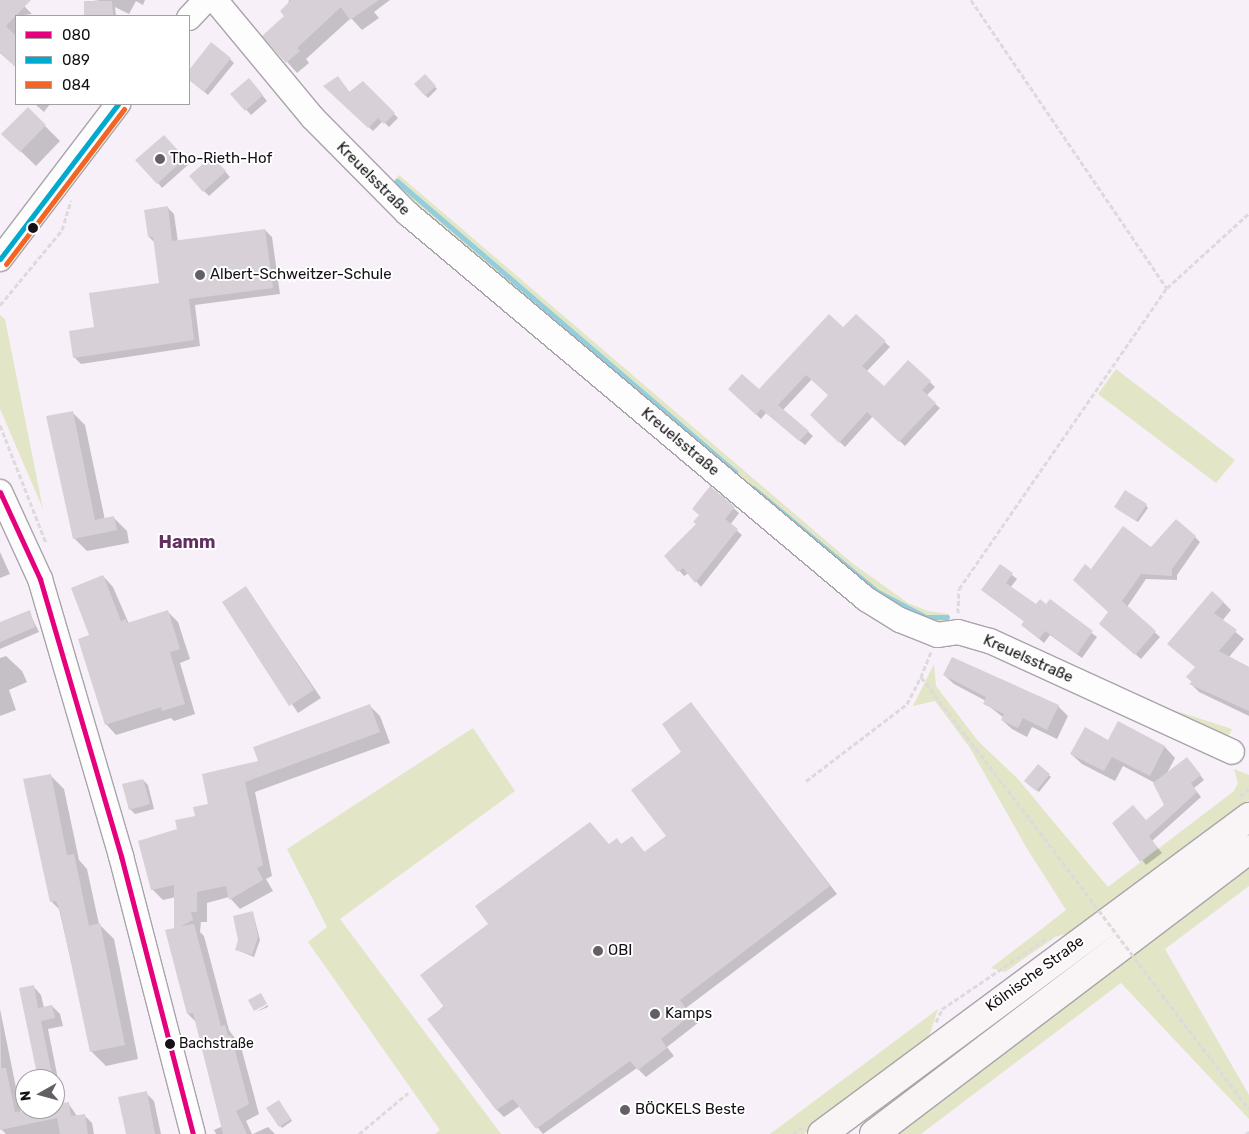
<!DOCTYPE html>
<html>
<head>
<meta charset="utf-8">
<style>
	body { margin:0 }
	#map { position:relative; width:1249px; height:1134px; overflow:hidden; background:#f7f0f8; font-family:Rubik,sans-serif }
	div>[style] { position:absolute }
	[style*='--x'] { left:calc(var(--x)*1px); top:calc(var(--y)*1px); width:calc(var(--w)*1px); rotate:calc(var(--a)*1deg) }
	.green>* { inset:0; background:#e2e6c6 }
	.shadow>* { inset:0; background:#0003 }
	.stream>* { height:5px; margin:-2.5px; padding:0 2.5px; transform-origin:2.5px; border-radius:2.5px; background:#94cedd }
	.building>* { inset:0; background:#d7d1d7 }
	.path>* { height:3px; margin-top:-1.5px; transform-origin:0; background:repeating-linear-gradient(90deg,#dcdadd 0 5px,transparent 0 7.5px) }
	.roads { filter:drop-shadow(1px 0 #a9a4aa) drop-shadow(-1px 0 #a9a4aa) drop-shadow(0 1px #a9a4aa) drop-shadow(0 -1px #a9a4aa) }
	.minor>* { height:24px; margin:-12px; padding:0 12px; transform-origin:12px; border-radius:12px; background:#fefdfe }
	.major>* { height:28px; margin:-14px; padding:0 14px; transform-origin:14px; border-radius:14px; background:#f9f4f6 }
	.path-bridge>* { height:3px; margin-top:-1.5px; transform-origin:0; background:repeating-linear-gradient(90deg,#dcdadd 0 5px,transparent 0 7.5px) }
	.bus-1>* { height:5px; margin:-2.5px; padding:0 2.5px; transform-origin:2.5px; border-radius:2.5px; background:#e5007d }
	.bus-2>* { height:5px; margin:-2.5px; padding:0 2.5px; transform-origin:2.5px; border-radius:2.5px; background:#00a9ce }
	.bus-3>* { height:5px; margin:-2.5px; padding:0 2.5px; transform-origin:2.5px; border-radius:2.5px; background:#f26522 }
	.dots>* { width:14px; height:14px; translate:-50% -50%; box-sizing:border-box; border:2px solid #fff; border-radius:50% }
	span { translate:-50% -50%; white-space:nowrap; text-align:center; line-height:1.15; -webkit-text-stroke:4px #fff; paint-order:stroke }
	.bus-label { font-size:14px; color:#151116 }
	.left { translate:0 -50%; text-align:left }
	.poi-label { font-size:15px; color:#151116 }
	.street-label { font-size:15px; color:#151116 }
	.quarter-label { font-size:18px; color:#622f60; font-weight:700 }
	.legend { position:absolute; left:15px; top:15px; width:175px; height:90px; box-sizing:border-box; background:#fff; border:1px solid #a1a0a2; margin:0; padding:6px 9px; list-style:none; font-size:15px; color:#151116 }
	.legend li { display:flex; align-items:center; gap:10px; height:25px }
	.legend b { width:25px; border:1px solid #a1a0a2 }
	.north { position:absolute; left:15px; top:1069px; width:50px; height:50px; box-sizing:border-box; background:#fff; border:1px solid #a1a0a2; border-radius:50%; rotate:263deg; font-size:14px; font-weight:700; line-height:20px; text-align:center; color:#151116 }
	.north::after { content:''; display:block; margin:auto; width:18px; height:22px; background:#645f65; clip-path:polygon(50% 0,100% 100%,50% 72%,0 100%) }
</style>
</head>
<body>
<div id="map">
	<div class="green">
		<i style="clip-path:polygon(399px 175px,852px 563px,908px 603px,928px 611px,949px 614px,948px 626px,925px 622px,873px 596px,390px 185px)"></i>
		<i style="clip-path:polygon(0 315px,5px 319px,43px 509px,0 409px)"></i>
		<i style="clip-path:polygon(1116px 369px,1235px 460px,1216px 483px,1098px 394px)"></i>
		<i style="clip-path:polygon(934px 664px,936px 686px,978px 741px,1018px 779px,1108px 887px,1234px 791px,1238px 783px,1234px 769px,1249px 775px,1249px 800px,1076px 931px,1055px 937px,1005px 972px,991px 968px,1066px 910px,1026px 847px,970px 748px,935px 701px,913px 706px)"></i>
		<i style="clip-path:polygon(1142px 698px,1167px 708px,1232px 729px,1227px 739px)"></i>
		<i style="clip-path:polygon(473px 728px,515px 791px,340px 919px,501px 1134px,435px 1134px,440px 1130px,308px 942px,327px 927px,287px 849px)"></i>
		<i style="clip-path:polygon(1249px 860px,1249px 886px,1165px 949px,1249px 1095px,1249px 1119px,1121px 983px,921px 1134px,884px 1134px)"></i>
		<i style="clip-path:polygon(938px 1009px,928px 1040px,804px 1134px,770px 1134px)"></i>
	</div>
	<div class="shadow">
		<i style="clip-path:polygon(0 0,18px 0,32px 14px,16px 16px,16px 67px,0 53px)"></i>
		<i style="clip-path:polygon(100px 0,145px 0,143px 5px,136px 1px,129px 14px,115px 7px,116px 16px,85px 16px,85px 2px)"></i>
		<i style="clip-path:polygon(289px 0,390px 0,374px 12px,379px 18px,362px 30px,351px 18px,306px 59px,309px 63px,297px 73px,264px 36px,286px 16px)"></i>
		<i style="clip-path:polygon(230px 59px,234px 63px,208px 95px,189px 79px,193px 72px)"></i>
		<i style="clip-path:polygon(425px 76px,437px 89px,428px 98px,416px 84px)"></i>
		<i style="clip-path:polygon(342px 82px,350px 93px,363px 83px,398px 118px,389px 127px,383px 121px,373px 131px,325px 86px)"></i>
		<i style="clip-path:polygon(254px 85px,267px 101px,251px 115px,232px 94px)"></i>
		<i style="clip-path:polygon(35px 104px,50px 104px,44px 112px)"></i>
		<i style="clip-path:polygon(28px 109px,60px 141px,36px 166px,3px 134px)"></i>
		<i style="clip-path:polygon(164px 137px,189px 164px,162px 188px,158px 183px)"></i>
		<i style="clip-path:polygon(217px 162px,230px 177px,209px 196px,204px 191px)"></i>
		<i style="clip-path:polygon(167px 207px,174px 214px,178px 242px,265px 230px,272px 237px,280px 294px,195px 305px,200px 346px,81px 364px,74px 357px,95px 329px,161px 284px,155px 243px,149px 237px)"></i>
		<i style="clip-path:polygon(856px 315px,890px 347px,866px 372px,884px 388px,930px 382px,935px 387px,926px 396px,940px 408px,905px 446px,873px 416px,845px 447px,811px 415px,830px 395px,812px 379px,783px 410px,813px 436px,805px 445px,766px 413px,761px 419px,729px 389px,759px 391px,843px 329px)"></i>
		<i style="clip-path:polygon(72px 412px,85px 425px,105px 520px,114px 518px,127px 531px,129px 543px,87px 551px,74px 538px)"></i>
		<i style="clip-path:polygon(710px 487px,739px 513px,730px 525px,742px 535px,701px 587px,689px 573px,684px 576px,666px 556px,697px 524px)"></i>
		<i style="clip-path:polygon(1146px 505px,1148px 508px,1138px 522px,1117px 509px)"></i>
		<i style="clip-path:polygon(1195px 537px,1200px 542px,1177px 575px,1177px 580px,1146px 579px,1127px 607px,1160px 637px,1141px 659px,1106px 629px,1109px 612px,1091px 570px)"></i>
		<i style="clip-path:polygon(0 552px,10px 574px,0 578px)"></i>
		<i style="clip-path:polygon(1000px 565px,1017px 579px,1010px 588px,1037px 606px,1046px 606px,1050px 601px,1097px 637px,1082px 658px,1050px 635px,1044px 643px,1022px 625px,1025px 622px,987px 594px)"></i>
		<i style="clip-path:polygon(103px 576px,113px 587px,129px 624px,168px 612px,178px 622px,190px 659px,180px 663px,195px 714px,174px 721px,171px 718px,116px 735px,106px 724px,91px 636px)"></i>
		<i style="clip-path:polygon(246px 588px,321px 698px,298px 713px,223px 602px)"></i>
		<i style="clip-path:polygon(1223px 602px,1231px 610px,1222px 621px,1244px 639px,1229px 657px,1249px 667px,1249px 716px,1199px 692px,1191px 684px,1196px 667px,1177px 652px)"></i>
		<i style="clip-path:polygon(29px 612px,39px 632px,0 649px,0 623px)"></i>
		<i style="clip-path:polygon(6px 656px,22px 671px,27px 682px,9px 690px,16px 710px,0 716px,0 658px)"></i>
		<i style="clip-path:polygon(953px 658px,1058px 706px,1068px 716px,1057px 739px,1032px 727px,1027px 737px,1012px 729px,1002px 720px,1004px 718px,985px 703px,986px 701px,954px 684px,944px 675px)"></i>
		<i style="clip-path:polygon(691px 704px,837px 894px,686px 1008px,698px 1023px,667px 1047px,674px 1056px,646px 1077px,637px 1068px,543px 1134px,520px 1106px,504px 1117px,497px 1110px,429px 1020px,617px 840px,622px 845px,632px 837px,645px 853px,668px 836px)"></i>
		<i style="clip-path:polygon(370px 706px,380px 716px,390px 743px,255px 792px,272px 876px,266px 879px,273px 891px,240px 909px,229px 897px,207px 903px,207px 922px,201px 922px,200px 932px,204px 936px,229px 1030px,241px 1047px,259px 1114px,246px 1121px,252px 1134px,216px 1134px,214px 1130px,223px 1126px,197px 1023px,188px 1014px,176px 929px,176px 897px,163px 900px,152px 889px,178px 830px,260px 762px)"></i>
		<i style="clip-path:polygon(1119px 723px,1165px 747px,1175px 758px,1166px 775px,1191px 764px,1204px 780px,1194px 788px,1201px 797px,1152px 841px,1162px 853px,1146px 865px,1114px 823px,1146px 822px,1166px 806px,1155px 783px,1123px 766px,1115px 781px,1082px 764px,1071px 754px,1109px 742px)"></i>
		<i style="clip-path:polygon(1038px 766px,1051px 777px,1039px 792px,1028px 783px)"></i>
		<i style="clip-path:polygon(50px 775px,64px 789px,79px 860px,87px 869px,99px 924px,114px 939px,138px 1059px,106px 1066px,92px 1052px,59px 909px,52px 902px)"></i>
		<i style="clip-path:polygon(143px 780px,148px 785px,154px 809px,135px 814px,130px 809px)"></i>
		<i style="clip-path:polygon(253px 913px,260px 940px,254px 957px,237px 950px)"></i>
		<i style="clip-path:polygon(33px 986px,41px 995px,44px 1008px,52px 1006px,60px 1014px,63px 1026px,48px 1029px,63px 1104px,68px 1103px,77px 1116px,84px 1115px,92px 1123px,94px 1134px,6px 1134px,1px 1129px,0 1009px,21px 1112px,55px 1109px,55px 1079px,39px 1079px)"></i>
		<i style="clip-path:polygon(268px 1005px,268px 1007px,256px 1012px)"></i>
		<i style="clip-path:polygon(146px 1093px,154px 1101px,161px 1134px,126px 1134px,126px 1127px)"></i>
		<i style="clip-path:polygon(281px 1104px,292px 1121px,282px 1128px,280px 1126px)"></i>
		<i style="clip-path:polygon(268px 1127px,275px 1134px,253px 1134px)"></i>
	</div>
	<div class="stream">
		<i style="--x:397;--y:181;--w:446;--a:40.7"></i>
		<i style="--x:753;--y:488;--w:163;--a:39.8"></i>
		<i style="--x:878;--y:592;--w:54;--a:27.5"></i>
		<i style="--x:926;--y:617;--w:21;--a:0"></i>
	</div>
	<div class="building">
		<i style="clip-path:polygon(0 0,31px 0,6px 26px,16px 36px,16px 68px,0 52px)"></i>
		<i style="clip-path:polygon(291px 0,379px 0,350px 20px,341px 7px,297px 48px,300px 51px,286px 63px,262px 36px,284px 16px,280px 11px)"></i>
		<i style="clip-path:polygon(84px 1px,112px 1px,113px 16px,84px 16px)"></i>
		<i style="clip-path:polygon(211px 42px,231px 58px,204px 92px,189px 80px,189px 70px)"></i>
		<i style="clip-path:polygon(425px 74px,436px 86px,425px 96px,414px 84px)"></i>
		<i style="clip-path:polygon(338px 76px,349px 92px,363px 81px,395px 113px,384px 124px,378px 118px,368px 128px,323px 86px)"></i>
		<i style="clip-path:polygon(249px 78px,263px 95px,245px 111px,230px 94px)"></i>
		<i style="clip-path:polygon(28px 107px,46px 125px,20px 152px,1px 134px)"></i>
		<i style="clip-path:polygon(164px 135px,185px 158px,157px 184px,135px 160px)"></i>
		<i style="clip-path:polygon(212px 156px,226px 171px,203px 192px,189px 176px)"></i>
		<i style="clip-path:polygon(168px 206px,172px 241px,265px 229px,273px 288px,189px 299px,194px 340px,73px 358px,69px 331px,94px 327px,89px 293px,159px 283px,153px 237px,148px 237px,144px 210px)"></i>
		<i style="clip-path:polygon(829px 314px,843px 327px,856px 314px,886px 341px,862px 366px,884px 386px,908px 360px,931px 381px,922px 390px,936px 403px,899px 442px,867px 412px,839px 443px,810px 415px,828px 395px,806px 375px,778px 405px,809px 431px,799px 441px,761px 409px,756px 415px,728px 389px,742px 374px,759px 389px)"></i>
		<i style="clip-path:polygon(73px 411px,95px 520px,114px 516px,117px 530px,73px 539px,46px 416px)"></i>
		<i style="clip-path:polygon(710px 486px,735px 507px,725px 519px,738px 529px,695px 583px,683px 568px,678px 572px,664px 556px,696px 524px,693px 522px,699px 515px,692px 509px)"></i>
		<i style="clip-path:polygon(1125px 490px,1147px 504px,1136px 521px,1114px 507px)"></i>
		<i style="clip-path:polygon(1176px 519px,1196px 536px,1172px 569px,1172px 576px,1141px 574px,1122px 601px,1156px 631px,1135px 655px,1099px 624px,1108px 612px,1073px 580px,1085px 564px,1091px 569px,1123px 526px,1151px 547px)"></i>
		<i style="clip-path:polygon(1000px 564px,1013px 573px,1006px 583px,1036px 604px,1040px 599px,1046px 604px,1050px 599px,1093px 631px,1077px 654px,1045px 631px,1039px 639px,1021px 625px,1024px 621px,981px 590px)"></i>
		<i style="clip-path:polygon(103px 575px,121px 621px,126px 619px,127px 623px,168px 610px,180px 649px,170px 652px,185px 704px,162px 711px,161px 707px,105px 725px,78px 639px,89px 635px,71px 588px)"></i>
		<i style="clip-path:polygon(246px 586px,314px 690px,289px 706px,222px 602px)"></i>
		<i style="clip-path:polygon(1212px 591px,1224px 602px,1214px 613px,1237px 630px,1219px 651px,1249px 667px,1249px 711px,1189px 684px,1192px 682px,1186px 677px,1195px 667px,1167px 644px)"></i>
		<i style="clip-path:polygon(30px 610px,35px 627px,0 642px,0 622px)"></i>
		<i style="clip-path:polygon(952px 657px,1059px 705px,1047px 730px,1023px 718px,1018px 728px,1001px 720px,1004px 714px,983px 704px,986px 697px,943px 675px)"></i>
		<i style="clip-path:polygon(691px 702px,830px 886px,680px 1000px,691px 1015px,661px 1039px,667px 1048px,638px 1070px,630px 1061px,536px 1129px,513px 1099px,496px 1110px,427px 1019px,444px 1007px,420px 975px,488px 924px,475px 906px,590px 822px,609px 844px,617px 838px,621px 844px,632px 836px,644px 852px,666px 836px,631px 790px,681px 752px,662px 724px)"></i>
		<i style="clip-path:polygon(370px 704px,380px 732px,245px 782px,263px 865px,257px 868px,263px 880px,229px 900px,226px 886px,197px 892px,197px 912px,191px 912px,193px 920px,181px 926px,194px 924px,221px 1026px,225px 1025px,228px 1036px,231px 1035px,249px 1104px,236px 1111px,247px 1134px,223px 1134px,193px 1013px,187px 1014px,165px 930px,174px 928px,174px 885px,151px 890px,138px 841px,177px 829px,175px 820px,195px 816px,193px 807px,208px 804px,202px 774px,258px 761px,253px 747px)"></i>
		<i style="clip-path:polygon(1118px 721px,1165px 746px,1150px 776px,1112px 757px,1104px 771px,1070px 754px,1085px 727px,1108px 740px)"></i>
		<i style="clip-path:polygon(1187px 757px,1201px 775px,1191px 783px,1197px 792px,1149px 836px,1158px 848px,1140px 862px,1112px 823px,1133px 805px,1146px 820px,1164px 805px,1153px 783px)"></i>
		<i style="clip-path:polygon(1038px 764px,1050px 774px,1036px 791px,1024px 781px)"></i>
		<i style="clip-path:polygon(51px 774px,67px 855px,74px 854px,89px 926px,100px 923px,125px 1045px,90px 1052px,60px 911px,56px 901px,50px 902px,23px 779px)"></i>
		<i style="clip-path:polygon(143px 779px,150px 804px,129px 810px,122px 784px)"></i>
		<i style="clip-path:polygon(253px 911px,258px 937px,252px 955px,235px 950px,238px 940px,233px 916px)"></i>
		<i style="clip-path:polygon(34px 985px,38px 1008px,52px 1005px,55px 1018px,41px 1021px,53px 1079px,38px 1079px,19px 988px)"></i>
		<i style="clip-path:polygon(261px 993px,267px 1004px,254px 1011px,248px 1000px)"></i>
		<i style="clip-path:polygon(0 1068px,6px 1068px,15px 1112px,55px 1109px,55px 1104px,69px 1102px,71px 1116px,85px 1114px,88px 1134px,60px 1134px,57px 1118px,0 1130px)"></i>
		<i style="clip-path:polygon(147px 1091px,155px 1134px,126px 1134px,118px 1097px)"></i>
		<i style="clip-path:polygon(279px 1100px,291px 1119px,279px 1127px,266px 1108px)"></i>
	</div>
	<div class="path">
		<i style="--x:971;--y:0;--w:348;--a:55.8"></i>
		<i style="--x:0;--y:305;--w:97;--a:-50.4"></i>
		<i style="--x:62;--y:230;--w:31;--a:-73"></i>
		<i style="--x:0;--y:425;--w:127;--a:68.7"></i>
		<i style="--x:958;--y:613;--w:24;--a:-88"></i>
		<i style="--x:959;--y:589;--w:366;--a:-55.4"></i>
		<i style="--x:1167;--y:288;--w:111;--a:-42.4"></i>
		<i style="--x:931;--y:652;--w:27;--a:112"></i>
		<i style="--x:921;--y:677;--w:240;--a:52.6"></i>
		<i style="--x:806;--y:781;--w:127;--a:-37.3"></i>
		<i style="--x:907;--y:704;--w:30;--a:-63"></i>
		<i style="--x:1240;--y:796;--w:11;--a:-38"></i>
		<i style="--x:1157;--y:988;--w:152;--a:52.8"></i>
		<i style="--x:936;--y:1022;--w:14;--a:-65"></i>
		<i style="--x:942;--y:1009;--w:127;--a:-34.1"></i>
		<i style="--x:359;--y:1134;--w:64;--a:-39.9"></i>
		<i style="--x:793;--y:1134;--w:11;--a:-38"></i>
		<i style="--x:1246;--y:1134;--w:4;--a:-34"></i>
	</div>
	<div class="roads">
		<div class="minor">
			<i style="--x:215;--y:0;--w:153;--a:50.3"></i>
			<i style="--x:313;--y:118;--w:134;--a:45.3"></i>
			<i style="--x:407;--y:213;--w:600;--a:40.06"></i>
			<i style="--x:866;--y:599;--w:40;--a:32"></i>
			<i style="--x:900;--y:620;--w:40;--a:22"></i>
			<i style="--x:937;--y:635;--w:21;--a:-8"></i>
			<i style="--x:958;--y:632;--w:33;--a:16"></i>
			<i style="--x:990;--y:641;--w:266;--a:24.6"></i>
			<i style="--x:189;--y:18;--w:25;--a:-47"></i>
			<i style="--x:0;--y:259;--w:195;--a:-52.7"></i>
			<i style="--x:0;--y:492;--w:96;--a:65.3"></i>
			<i style="--x:40;--y:579;--w:289;--a:73.7"></i>
			<i style="--x:121;--y:856;--w:287;--a:75.5"></i>
		</div>
		<div class="major">
			<i style="--x:822;--y:1134;--w:532;--a:-36.59"></i>
			<i style="--x:874;--y:1134;--w:471;--a:-37.2"></i>
		</div>
	</div>
	<div class="path-bridge">
		<i style="--x:1067;--y:868;--w:150;--a:53.1"></i>
	</div>
	<div class="bus-1">
		<i style="--x:0;--y:492;--w:96;--a:65.3"></i>
		<i style="--x:40;--y:579;--w:289;--a:73.7"></i>
		<i style="--x:121;--y:856;--w:287;--a:75.5"></i>
	</div>
	<div class="bus-2">
		<i style="--x:0;--y:259;--w:195;--a:-52.7"></i>
	</div>
	<div class="bus-3">
		<i style="--x:6;--y:264;--w:195;--a:-52.7"></i>
	</div>
	<div class="dots">
		<i style="left:160px;top:159px;background:#645f65"></i>
		<i style="left:33px;top:228px;background:#151116"></i>
		<i style="left:200px;top:275px;background:#645f65"></i>
		<i style="left:598px;top:951px;background:#645f65"></i>
		<i style="left:655px;top:1014px;background:#645f65"></i>
		<i style="left:170px;top:1044px;background:#151116"></i>
		<i style="left:625px;top:1110px;background:#645f65"></i>
	</div>
	<div class="bus-label">
		<span class="left" style="left:179px;top:1044px">Bachstraße</span>
	</div>
	<div class="poi-label">
		<span class="left" style="left:170px;top:159px">Tho-Rieth-Hof</span>
		<span class="left" style="left:210px;top:275px">Albert-Schweitzer-Schule</span>
		<span class="left" style="left:608px;top:951px">OBI</span>
		<span class="left" style="left:665px;top:1014px">Kamps</span>
		<span class="left" style="left:635px;top:1110px">BÖCKELS Beste</span>
	</div>
	<div class="street-label">
		<span style="left:373px;top:179px;rotate:45deg">Kreuelsstraße</span>
		<span style="left:680px;top:442px;rotate:40deg">Kreuelsstraße</span>
		<span style="left:1028px;top:659px;rotate:24deg">Kreuelsstraße</span>
		<span style="left:1035px;top:974px;rotate:-36deg">Kölnische Straße</span>
	</div>
	<div class="quarter-label">
		<span style="left:187px;top:542px">Hamm</span>
	</div>
	<ul class="legend">
	<li><b style="height:6px;background:#e5007d"></b>080</li>
	<li><b style="height:6px;background:#00a9ce"></b>089</li>
	<li><b style="height:6px;background:#f26522"></b>084</li>
	</ul>
	<div class="north">N</div>
</div>
</body>
</html>
